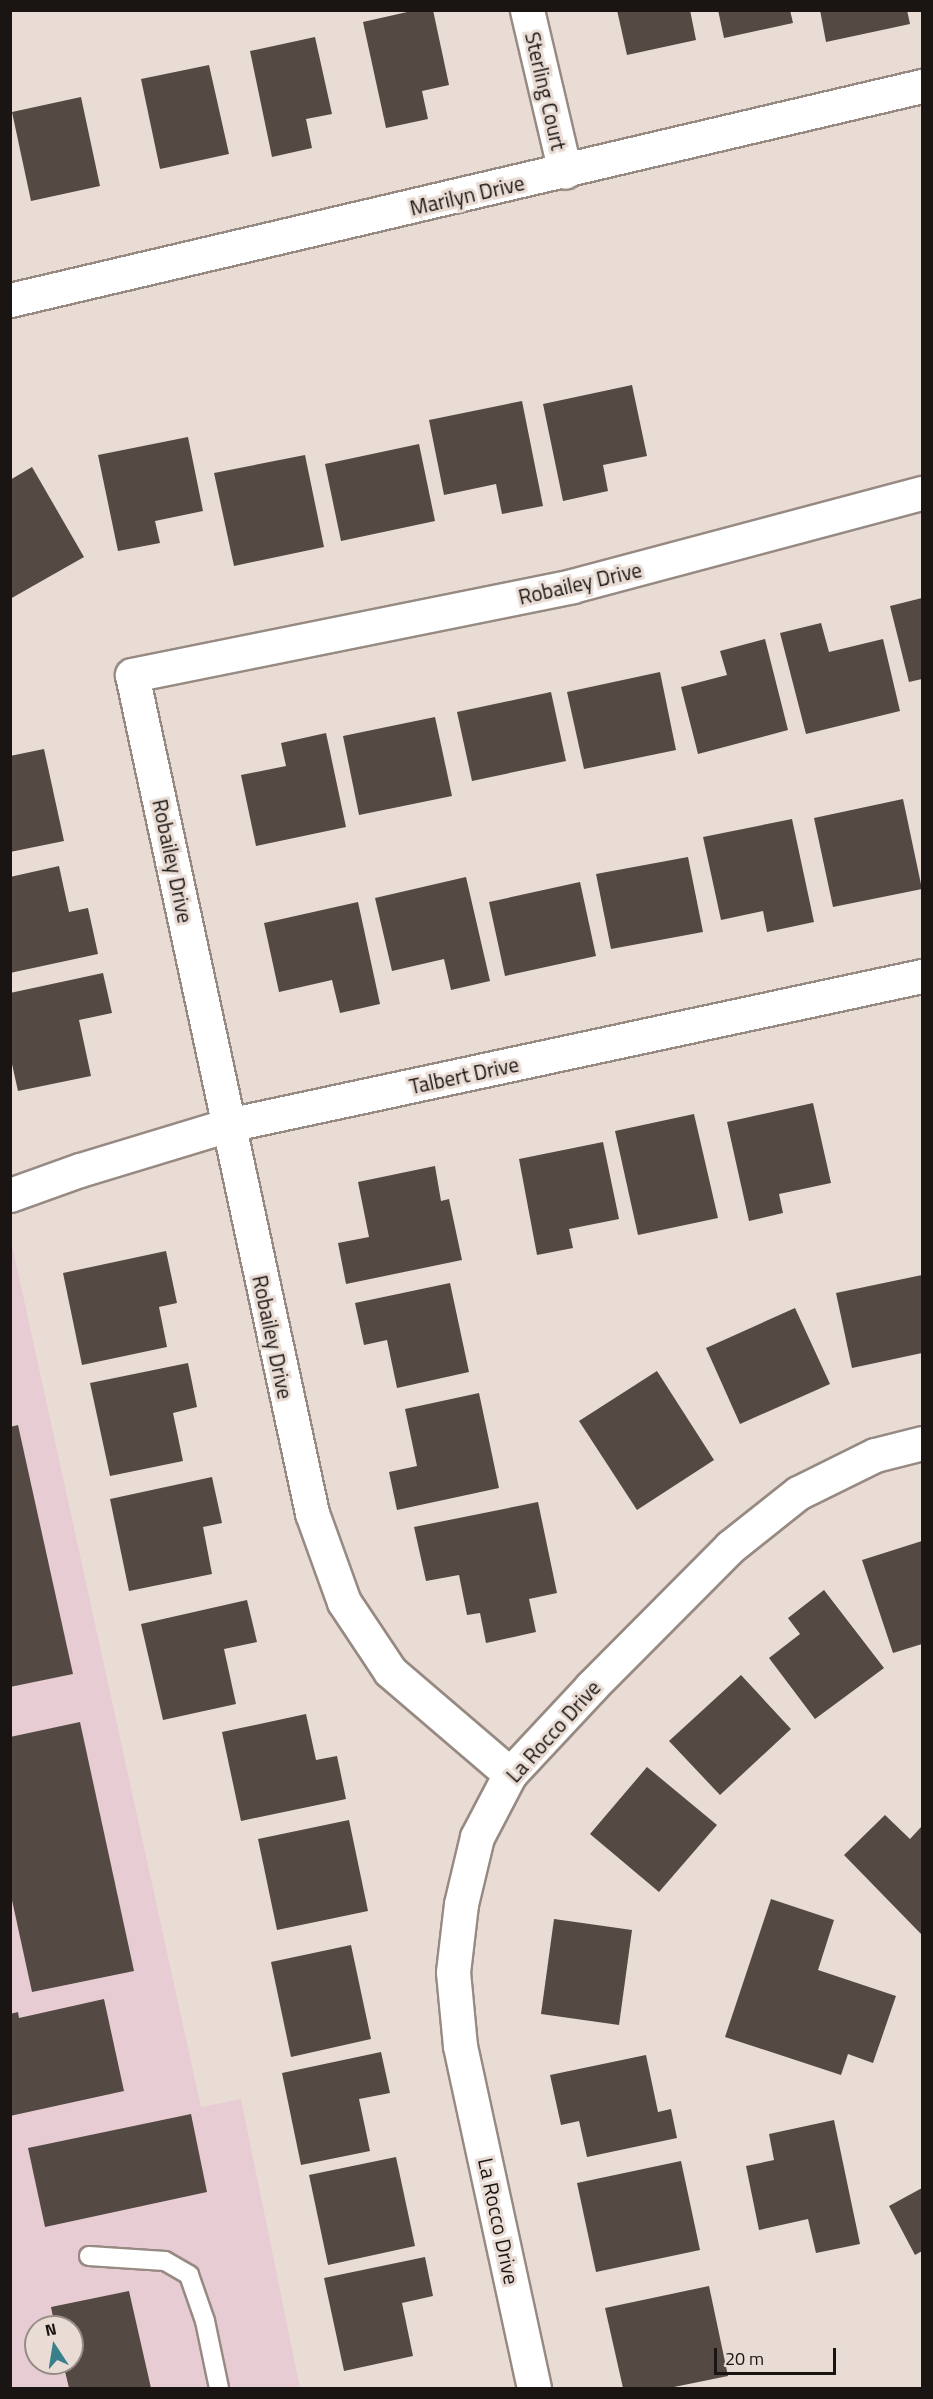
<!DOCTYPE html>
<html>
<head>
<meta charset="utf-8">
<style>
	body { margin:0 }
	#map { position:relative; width:933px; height:2399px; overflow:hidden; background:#e9dcd4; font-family:"Titillium Web",sans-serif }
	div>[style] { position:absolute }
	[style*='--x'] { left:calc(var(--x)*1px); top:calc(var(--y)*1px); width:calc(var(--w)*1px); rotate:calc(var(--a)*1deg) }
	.commercial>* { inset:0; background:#e7cdd3 }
	.building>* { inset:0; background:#544943 }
	.roads { filter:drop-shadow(2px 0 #978a83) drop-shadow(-2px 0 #978a83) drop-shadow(0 2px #978a83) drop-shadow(0 -2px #978a83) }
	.lane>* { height:18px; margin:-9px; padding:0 9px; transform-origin:9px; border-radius:9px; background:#fff }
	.street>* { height:33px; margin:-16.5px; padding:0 16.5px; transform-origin:16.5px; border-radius:16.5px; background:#fff }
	span { translate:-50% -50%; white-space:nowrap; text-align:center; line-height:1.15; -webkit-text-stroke:6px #e9dcd4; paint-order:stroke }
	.street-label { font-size:21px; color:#1a1513 }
	.frame { position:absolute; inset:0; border:12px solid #1a1513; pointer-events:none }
	.north { position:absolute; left:24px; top:2315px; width:60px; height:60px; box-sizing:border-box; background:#e9dcd4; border:2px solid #968c87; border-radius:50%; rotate:348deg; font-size:16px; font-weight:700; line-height:24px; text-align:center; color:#1a1513 }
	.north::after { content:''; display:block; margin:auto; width:21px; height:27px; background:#3a7f8c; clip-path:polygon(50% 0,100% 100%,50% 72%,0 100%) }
	.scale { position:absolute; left:714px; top:2348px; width:122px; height:27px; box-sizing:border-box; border:3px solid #1a1513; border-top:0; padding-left:8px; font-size:18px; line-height:21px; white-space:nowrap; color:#1a1513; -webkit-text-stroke:4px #e9dcd4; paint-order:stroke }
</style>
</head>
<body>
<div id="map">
	<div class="commercial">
		<i style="clip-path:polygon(evenodd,10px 1236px,201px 2107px,241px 2099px,300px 2388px,11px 2388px,10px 1236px,36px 2327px,72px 2327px,72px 2363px,36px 2363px,36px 2327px)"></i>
	</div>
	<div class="building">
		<i style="clip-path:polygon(416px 10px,433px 10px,449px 85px,422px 91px,428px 119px,386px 128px,363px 22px)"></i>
		<i style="clip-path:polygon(617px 10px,690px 10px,696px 40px,627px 55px)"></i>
		<i style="clip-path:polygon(718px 10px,790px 10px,793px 23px,724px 38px)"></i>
		<i style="clip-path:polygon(820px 10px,907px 10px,910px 24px,826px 42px)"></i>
		<i style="clip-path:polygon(315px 37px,332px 114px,306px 119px,312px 148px,272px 157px,250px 51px)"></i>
		<i style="clip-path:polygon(209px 65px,229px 154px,160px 169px,141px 79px)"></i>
		<i style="clip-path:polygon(81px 97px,100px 186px,31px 201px,12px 112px)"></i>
		<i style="clip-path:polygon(632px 385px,647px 456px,603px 465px,608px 491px,563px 501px,543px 404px)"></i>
		<i style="clip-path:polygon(522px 401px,543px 506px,502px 514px,496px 484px,444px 495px,429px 420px)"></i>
		<i style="clip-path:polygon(188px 437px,203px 511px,155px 521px,160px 543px,118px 551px,98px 455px)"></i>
		<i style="clip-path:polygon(419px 444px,435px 521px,341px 541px,325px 464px)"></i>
		<i style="clip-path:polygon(305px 455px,324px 547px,234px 566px,214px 473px)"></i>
		<i style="clip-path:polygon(32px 467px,84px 557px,10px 599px,10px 480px)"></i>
		<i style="clip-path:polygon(922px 598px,922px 679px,909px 682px,890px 606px)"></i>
		<i style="clip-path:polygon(821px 623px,829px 652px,883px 639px,900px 711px,806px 734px,780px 633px)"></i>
		<i style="clip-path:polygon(765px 639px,788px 730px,698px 754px,681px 687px,727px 675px,720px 651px)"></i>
		<i style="clip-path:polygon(660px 672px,676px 750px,584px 769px,567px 692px)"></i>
		<i style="clip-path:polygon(551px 692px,566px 761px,472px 781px,457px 712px)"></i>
		<i style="clip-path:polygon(435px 717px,452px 796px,359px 815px,343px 736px)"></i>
		<i style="clip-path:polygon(326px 733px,346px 827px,256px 846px,241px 775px,286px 766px,281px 743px)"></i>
		<i style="clip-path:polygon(44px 749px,64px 841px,10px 852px,10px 756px)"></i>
		<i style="clip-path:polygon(903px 799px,922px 889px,833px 907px,814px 818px)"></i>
		<i style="clip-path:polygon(792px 819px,814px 922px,767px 932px,763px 911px,721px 920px,703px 837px)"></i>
		<i style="clip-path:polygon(688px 857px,703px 932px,611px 949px,596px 874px)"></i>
		<i style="clip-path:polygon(59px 866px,69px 912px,88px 908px,98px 954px,10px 973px,10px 877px)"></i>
		<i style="clip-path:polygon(466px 877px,490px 981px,451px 990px,444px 959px,392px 971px,375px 898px)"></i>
		<i style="clip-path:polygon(580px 882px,596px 956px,505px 976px,489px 902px)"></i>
		<i style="clip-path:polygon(358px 902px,380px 1004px,340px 1013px,332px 980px,279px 992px,264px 923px)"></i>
		<i style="clip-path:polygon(103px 973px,112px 1013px,79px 1020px,91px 1076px,18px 1091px,10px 1055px,10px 993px)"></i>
		<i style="clip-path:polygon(813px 1103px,831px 1183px,779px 1194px,783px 1213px,749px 1221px,727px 1122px)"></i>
		<i style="clip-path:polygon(694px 1114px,718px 1218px,638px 1235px,615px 1131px)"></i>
		<i style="clip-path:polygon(603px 1142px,619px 1219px,569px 1229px,573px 1248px,537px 1255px,519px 1159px)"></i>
		<i style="clip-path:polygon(435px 1166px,441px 1201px,449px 1199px,462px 1260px,346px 1284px,338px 1243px,369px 1237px,358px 1182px)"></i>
		<i style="clip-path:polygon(166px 1251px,177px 1303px,159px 1307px,167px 1347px,82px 1365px,63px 1273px)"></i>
		<i style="clip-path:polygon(922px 1275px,922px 1353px,852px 1368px,836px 1293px)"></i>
		<i style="clip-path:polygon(450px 1283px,469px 1372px,397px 1388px,387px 1340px,364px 1345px,355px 1303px)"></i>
		<i style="clip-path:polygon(795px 1308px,830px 1384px,740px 1424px,706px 1348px)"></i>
		<i style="clip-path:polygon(188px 1363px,197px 1407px,173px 1413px,183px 1461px,110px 1476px,90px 1383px)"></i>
		<i style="clip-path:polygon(657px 1371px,714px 1460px,637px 1510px,579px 1421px)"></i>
		<i style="clip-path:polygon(479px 1393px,499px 1488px,397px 1510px,389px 1472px,417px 1466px,405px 1409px)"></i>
		<i style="clip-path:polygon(18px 1425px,73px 1674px,10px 1687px,10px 1427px)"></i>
		<i style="clip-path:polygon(212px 1477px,222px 1523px,203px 1527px,212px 1574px,129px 1591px,110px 1499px)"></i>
		<i style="clip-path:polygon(538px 1502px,557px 1593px,529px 1599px,536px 1632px,486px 1643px,480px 1613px,467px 1615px,459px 1575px,426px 1581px,414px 1527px)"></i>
		<i style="clip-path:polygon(922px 1541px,922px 1644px,893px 1653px,862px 1560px)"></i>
		<i style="clip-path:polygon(824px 1590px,884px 1668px,815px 1719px,769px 1658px,800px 1634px,788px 1618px)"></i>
		<i style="clip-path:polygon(247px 1600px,257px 1642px,224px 1649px,236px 1704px,163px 1720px,141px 1624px)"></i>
		<i style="clip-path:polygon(741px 1675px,791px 1729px,720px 1795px,669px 1741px)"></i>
		<i style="clip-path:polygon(306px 1714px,316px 1760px,337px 1756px,346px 1799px,241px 1821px,222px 1732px)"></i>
		<i style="clip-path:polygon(80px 1722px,134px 1971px,32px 1992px,10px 1891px,10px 1737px)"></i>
		<i style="clip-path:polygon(647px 1767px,717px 1825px,659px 1892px,590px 1834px)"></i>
		<i style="clip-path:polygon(885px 1815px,910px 1839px,922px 1826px,922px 1935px,844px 1855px)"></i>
		<i style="clip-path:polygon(349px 1820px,368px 1911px,277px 1930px,258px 1839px)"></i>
		<i style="clip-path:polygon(771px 1899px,834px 1920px,818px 1970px,896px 1996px,873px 2063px,848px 2054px,841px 2075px,725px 2037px)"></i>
		<i style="clip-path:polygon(554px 1919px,632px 1930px,619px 2025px,541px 2014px)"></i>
		<i style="clip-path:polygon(351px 1945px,371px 2039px,291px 2057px,271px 1962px)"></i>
		<i style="clip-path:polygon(104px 1999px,124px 2091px,10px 2116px,10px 2014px,18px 2012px,19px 2018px)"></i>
		<i style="clip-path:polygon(381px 2052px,390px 2093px,359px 2099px,370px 2151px,301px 2165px,282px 2073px)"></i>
		<i style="clip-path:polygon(646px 2055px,658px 2112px,671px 2109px,677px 2138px,587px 2157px,579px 2121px,561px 2125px,550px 2075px)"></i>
		<i style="clip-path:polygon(191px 2114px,207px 2192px,45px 2227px,28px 2148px)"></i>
		<i style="clip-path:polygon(834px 2120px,860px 2244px,816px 2253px,808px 2219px,759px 2230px,746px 2166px,774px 2160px,769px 2134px)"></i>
		<i style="clip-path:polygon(396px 2157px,415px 2246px,328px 2265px,309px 2175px)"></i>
		<i style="clip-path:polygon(681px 2161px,700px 2250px,596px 2272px,577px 2183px)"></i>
		<i style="clip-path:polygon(922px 2188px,922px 2251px,915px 2255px,889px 2206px)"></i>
		<i style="clip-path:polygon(425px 2257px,433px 2296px,402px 2303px,413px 2356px,344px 2371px,324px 2278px)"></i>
		<i style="clip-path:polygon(709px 2286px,728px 2376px,669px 2388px,623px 2388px,605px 2308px)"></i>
		<i style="clip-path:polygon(129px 2291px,151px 2388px,69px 2388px,63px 2363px,72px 2363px,72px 2327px,55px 2327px,51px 2307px)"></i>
	</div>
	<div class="roads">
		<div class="lane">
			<i style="--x:89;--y:2256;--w:76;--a:3.8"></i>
			<i style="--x:165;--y:2261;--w:28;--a:30"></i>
			<i style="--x:189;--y:2275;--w:49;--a:70.8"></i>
			<i style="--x:205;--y:2321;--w:68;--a:78.2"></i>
		</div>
		<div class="street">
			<i style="--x:527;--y:10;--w:166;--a:76.8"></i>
			<i style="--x:10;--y:300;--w:937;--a:-13.21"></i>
			<i style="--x:10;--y:1195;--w:74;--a:-19.7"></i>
			<i style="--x:80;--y:1170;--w:155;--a:-16.9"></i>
			<i style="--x:228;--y:1125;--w:710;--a:-12.12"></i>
			<i style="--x:510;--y:1774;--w:158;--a:-139.4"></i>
			<i style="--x:390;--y:1671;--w:83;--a:-123.7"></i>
			<i style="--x:344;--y:1602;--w:95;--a:-109.8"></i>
			<i style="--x:312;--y:1513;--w:857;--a:-102.12"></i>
			<i style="--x:132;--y:675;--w:449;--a:-11.4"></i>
			<i style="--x:572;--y:586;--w:362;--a:-14.9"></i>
			<i style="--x:534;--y:2388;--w:350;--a:-102.2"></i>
			<i style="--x:460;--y:2046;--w:74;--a:-95.4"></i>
			<i style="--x:453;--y:1972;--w:68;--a:-83.3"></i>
			<i style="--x:461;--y:1904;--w:69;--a:-76.6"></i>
			<i style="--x:477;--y:1837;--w:71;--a:-62.4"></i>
			<i style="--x:510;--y:1774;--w:119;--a:-47"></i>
			<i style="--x:591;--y:1687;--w:197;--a:-45.2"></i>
			<i style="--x:730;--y:1547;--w:87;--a:-38.5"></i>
			<i style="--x:798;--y:1493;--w:86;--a:-26.3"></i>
			<i style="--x:875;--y:1455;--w:49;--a:-14.3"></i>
		</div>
	</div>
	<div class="street-label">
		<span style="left:546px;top:91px;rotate:77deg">Sterling Court</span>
		<span style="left:467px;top:195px;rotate:-13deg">Marilyn Drive</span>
		<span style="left:580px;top:583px;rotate:-13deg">Robailey Drive</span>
		<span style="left:173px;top:861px;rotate:78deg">Robailey Drive</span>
		<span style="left:464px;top:1075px;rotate:-12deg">Talbert Drive</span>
		<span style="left:273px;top:1337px;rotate:78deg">Robailey Drive</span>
		<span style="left:553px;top:1731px;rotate:-48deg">La Rocco Drive</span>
		<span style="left:499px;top:2221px;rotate:78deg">La Rocco Drive</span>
	</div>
	<div class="frame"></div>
	<div class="north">N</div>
	<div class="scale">20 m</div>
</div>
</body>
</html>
